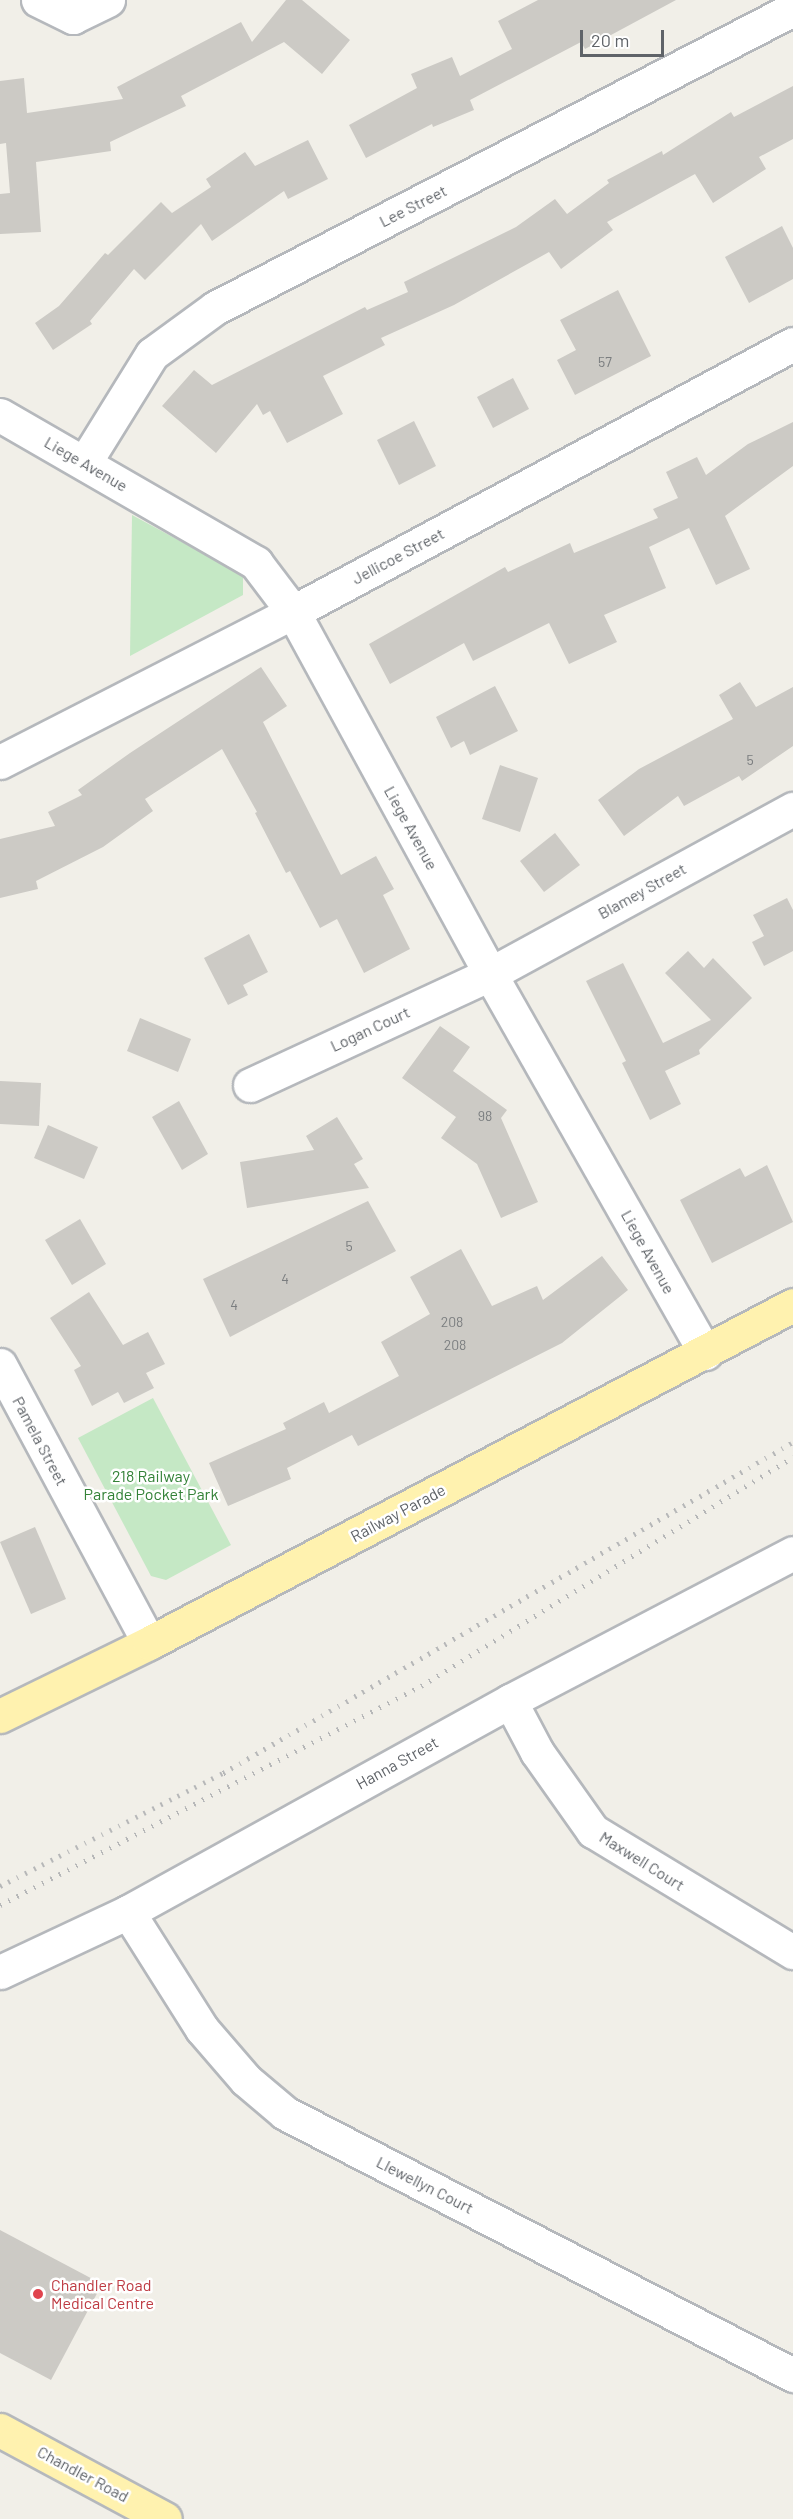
<!DOCTYPE html>
<html>
<head>
<meta charset="utf-8">
<style>
	body { margin:0 }
	#map { position:relative; width:793px; height:2519px; overflow:hidden; background:#f1efe8; font-family:Barlow,sans-serif }
	div>[style] { position:absolute }
	[style*='--x'] { left:calc(var(--x)*1px); top:calc(var(--y)*1px); width:calc(var(--w)*1px); rotate:calc(var(--a)*1deg) }
	.green>* { inset:0; background:#c5e8c5 }
	.building>* { inset:0; background:#cccac5 }
	.roads { filter:drop-shadow(2px 0 #b5b8bc) drop-shadow(-2px 0 #b5b8bc) drop-shadow(0 2px #b5b8bc) drop-shadow(0 -2px #b5b8bc) }
	.minor>* { height:33px; margin:-16.5px; padding:0 16.5px; transform-origin:16.5px; border-radius:16.5px; background:#fff }
	.major>* { height:33px; margin:-16.5px; padding:0 16.5px; transform-origin:16.5px; border-radius:16.5px; background:#fff2af }
	.rail>* { height:4.5px; margin-top:-2.25px; transform-origin:0; background:repeating-linear-gradient(90deg,#b6b7b8 0 1.5px,transparent 0 9.5px) }
	.dots>* { width:16px; height:16px; translate:-50% -50%; box-sizing:border-box; border:3px solid #fff; border-radius:50% }
	span { translate:-50% -50%; white-space:nowrap; text-align:center; line-height:1.15; -webkit-text-stroke:5px #fff; paint-order:stroke }
	.number-label { font-size:14px; color:#7a7d7f }
	.number-label span { -webkit-text-stroke-width:0 }
	.street-label { font-size:16px; color:#5f6368 }
	.park-label { font-size:16px; color:#348238 }
	.health-label { font-size:16px; color:#be3a42 }
	.left { translate:0 -50%; text-align:left }
	.scale { position:absolute; left:580px; top:30px; width:84px; height:27px; box-sizing:border-box; border:3px solid #5f6368; border-top:0; padding-left:8px; font-size:18px; line-height:21px; white-space:nowrap; color:#5f6368; -webkit-text-stroke:4px #fff; paint-order:stroke }
</style>
</head>
<body>
<div id="map">
	<div class="green">
		<i style="clip-path:polygon(132px 515px,243px 575px,243px 595px,130px 656px)"></i>
		<i style="clip-path:polygon(153px 1398px,231px 1545px,166px 1580px,151px 1576px,78px 1438px)"></i>
	</div>
	<div class="building">
		<i style="clip-path:polygon(286px 0,302px 0,350px 40px,322px 74px,284px 42px,181px 96px,186px 106px,110px 142px,111px 151px,36px 162px,41px 232px,0 234px,0 194px,10px 193px,6px 143px,0 144px,0 81px,24px 78px,27px 113px,123px 99px,117px 87px,241px 22px,252px 42px)"></i>
		<i style="clip-path:polygon(538px 0,676px 0,585px 49px,581px 42px,470px 100px,474px 110px,433px 127px,432px 124px,366px 158px,349px 125px,417px 88px,411px 74px,452px 57px,460px 76px,512px 49px,498px 21px)"></i>
		<i style="clip-path:polygon(793px 86px,793px 139px,759px 157px,766px 169px,713px 203px,695px 174px,607px 222px,613px 230px,561px 269px,549px 252px,454px 305px,381px 338px,385px 345px,323px 376px,343px 414px,287px 443px,270px 411px,263px 415px,257px 404px,216px 453px,162px 406px,194px 370px,212px 385px,365px 307px,367px 310px,408px 292px,404px 282px,516px 227px,555px 199px,567px 214px,609px 183px,607px 180px,662px 151px,663px 155px,731px 112px,734px 117px)"></i>
		<i style="clip-path:polygon(308px 140px,328px 179px,288px 199px,284px 191px,212px 241px,201px 224px,145px 280px,134px 269px,90px 321px,92px 324px,53px 350px,35px 323px,59px 306px,105px 253px,108px 255px,161px 202px,172px 213px,211px 187px,206px 179px,245px 152px,255px 166px)"></i>
		<i style="clip-path:polygon(782px 226px,793px 248px,793px 279px,749px 303px,725px 257px)"></i>
		<i style="clip-path:polygon(618px 290px,651px 356px,575px 395px,557px 360px,576px 350px,560px 320px)"></i>
		<i style="clip-path:polygon(513px 378px,529px 409px,493px 428px,477px 397px)"></i>
		<i style="clip-path:polygon(414px 421px,436px 466px,399px 485px,377px 440px)"></i>
		<i style="clip-path:polygon(793px 422px,793px 466px,725px 516px,750px 569px,716px 585px,689px 528px,649px 547px,666px 588px,604px 615px,617px 642px,569px 664px,549px 623px,473px 661px,464px 643px,390px 684px,369px 644px,505px 567px,508px 572px,570px 543px,574px 553px,658px 518px,653px 509px,678px 498px,666px 472px,697px 457px,706px 475px,748px 444px)"></i>
		<i style="clip-path:polygon(261px 667px,287px 706px,263px 722px,341px 875px,376px 856px,394px 889px,383px 895px,410px 949px,364px 973px,337px 919px,320px 928px,290px 871px,286px 873px,255px 813px,257px 812px,222px 749px,145px 799px,153px 811px,103px 847px,36px 881px,38px 889px,0 898px,0 839px,55px 826px,48px 812px,82px 795px,78px 790px,130px 753px)"></i>
		<i style="clip-path:polygon(740px 682px,756px 707px,793px 687px,793px 746px,742px 781px,739px 776px,684px 806px,678px 796px,624px 836px,598px 800px,639px 769px,733px 719px,719px 695px)"></i>
		<i style="clip-path:polygon(495px 686px,518px 731px,470px 755px,464px 741px,451px 748px,436px 717px)"></i>
		<i style="clip-path:polygon(500px 765px,538px 778px,520px 832px,482px 819px)"></i>
		<i style="clip-path:polygon(555px 833px,580px 865px,544px 892px,520px 861px)"></i>
		<i style="clip-path:polygon(787px 898px,793px 910px,793px 951px,764px 966px,752px 942px,764px 936px,753px 915px)"></i>
		<i style="clip-path:polygon(249px 934px,268px 972px,243px 985px,248px 995px,228px 1005px,204px 958px)"></i>
		<i style="clip-path:polygon(688px 951px,704px 968px,713px 958px,752px 998px,699px 1050px,700px 1054px,665px 1071px,681px 1104px,650px 1120px,622px 1063px,626px 1061px,586px 981px,623px 963px,663px 1043px,711px 1020px,665px 973px)"></i>
		<i style="clip-path:polygon(140px 1018px,191px 1039px,178px 1072px,127px 1051px)"></i>
		<i style="clip-path:polygon(440px 1026px,470px 1047px,453px 1071px,507px 1110px,501px 1118px,538px 1202px,501px 1218px,477px 1164px,441px 1138px,456px 1117px,402px 1078px)"></i>
		<i style="clip-path:polygon(0 1081px,41px 1083px,39px 1126px,0 1124px)"></i>
		<i style="clip-path:polygon(179px 1101px,208px 1154px,182px 1170px,152px 1117px)"></i>
		<i style="clip-path:polygon(337px 1117px,363px 1159px,354px 1164px,369px 1188px,247px 1208px,240px 1162px,314px 1150px,306px 1136px)"></i>
		<i style="clip-path:polygon(48px 1125px,98px 1147px,84px 1179px,34px 1158px)"></i>
		<i style="clip-path:polygon(767px 1165px,793px 1222px,712px 1263px,680px 1200px,740px 1168px,745px 1177px)"></i>
		<i style="clip-path:polygon(368px 1201px,396px 1251px,230px 1337px,203px 1279px)"></i>
		<i style="clip-path:polygon(80px 1219px,106px 1264px,72px 1285px,45px 1240px)"></i>
		<i style="clip-path:polygon(461px 1249px,492px 1306px,537px 1286px,543px 1300px,602px 1256px,628px 1290px,562px 1343px,358px 1446px,352px 1435px,287px 1468px,291px 1479px,228px 1506px,209px 1463px,286px 1429px,283px 1423px,324px 1402px,329px 1413px,399px 1376px,381px 1342px,430px 1314px,410px 1277px)"></i>
		<i style="clip-path:polygon(89px 1292px,123px 1345px,148px 1332px,165px 1364px,146px 1373px,154px 1388px,124px 1403px,118px 1392px,92px 1406px,74px 1370px,81px 1366px,50px 1318px)"></i>
		<i style="clip-path:polygon(35px 1527px,66px 1599px,31px 1614px,0 1542px)"></i>
		<i style="clip-path:polygon(0 2230px,102px 2284px,51px 2380px,0 2353px)"></i>
	</div>
	<div class="roads">
		<div class="minor">
			<i style="--x:38;--y:0;--w:39;--a:26"></i>
			<i style="--x:73;--y:17;--w:39;--a:-26"></i>
			<i style="--x:0;--y:415;--w:296;--a:30"></i>
			<i style="--x:256;--y:563;--w:61;--a:52.9"></i>
			<i style="--x:293;--y:612;--w:412;--a:61.4"></i>
			<i style="--x:490;--y:974;--w:436;--a:60.4"></i>
			<i style="--x:85;--y:462;--w:127;--a:-58.2"></i>
			<i style="--x:152;--y:354;--w:78;--a:-36.1"></i>
			<i style="--x:215;--y:308;--w:651;--a:-27.35"></i>
			<i style="--x:0;--y:762;--w:329;--a:-27.1"></i>
			<i style="--x:293;--y:612;--w:567;--a:-28.19"></i>
			<i style="--x:250;--y:1085;--w:264;--a:-24.8"></i>
			<i style="--x:490;--y:974;--w:345;--a:-28.6"></i>
			<i style="--x:0;--y:1365;--w:315;--a:61.8"></i>
			<i style="--x:510;--y:1701;--w:58;--a:62.1"></i>
			<i style="--x:537;--y:1752;--w:97;--a:54.7"></i>
			<i style="--x:593;--y:1831;--w:234;--a:31.2"></i>
			<i style="--x:128;--y:1912;--w:138;--a:57.7"></i>
			<i style="--x:202;--y:2029;--w:67;--a:49.2"></i>
			<i style="--x:246;--y:2080;--w:51;--a:40.2"></i>
			<i style="--x:285;--y:2113;--w:572;--a:27.28"></i>
			<i style="--x:0;--y:1972;--w:141;--a:-25.1"></i>
			<i style="--x:128;--y:1912;--w:436;--a:-28.9"></i>
			<i style="--x:510;--y:1701;--w:319;--a:-27.6"></i>
		</div>
		<div class="major">
			<i style="--x:0;--y:1716;--w:166;--a:-26.1"></i>
			<i style="--x:149;--y:1643;--w:727;--a:-27.69"></i>
			<i style="--x:0;--y:2430;--w:187;--a:28.3"></i>
		</div>
	</div>
	<div class="rail">
		<i style="--x:0;--y:1886;--w:250;--a:-26.9"></i>
		<i style="--x:223;--y:1773;--w:659;--a:-30.14"></i>
		<i style="--x:0;--y:1905;--w:475;--a:-27.5"></i>
		<i style="--x:421;--y:1686;--w:437;--a:-31.6"></i>
	</div>
	<div class="dots">
		<i style="left:38px;top:2294px;background:#e0444e"></i>
	</div>
	<div class="number-label">
		<span style="left:605px;top:362px">57</span>
		<span style="left:750px;top:760px">5</span>
		<span style="left:485px;top:1116px">98</span>
		<span style="left:349px;top:1246px">5</span>
		<span style="left:285px;top:1279px">4</span>
		<span style="left:234px;top:1305px">4</span>
		<span style="left:452px;top:1322px">208</span>
		<span style="left:455px;top:1345px">208</span>
	</div>
	<div class="street-label">
		<span style="left:413px;top:206px;rotate:-27deg">Lee Street</span>
		<span style="left:86px;top:464px;rotate:30deg">Liege Avenue</span>
		<span style="left:398px;top:556px;rotate:-28deg">Jellicoe Street</span>
		<span style="left:411px;top:828px;rotate:61deg">Liege Avenue</span>
		<span style="left:642px;top:891px;rotate:-29deg">Blamey Street</span>
		<span style="left:370px;top:1029px;rotate:-25deg">Logan Court</span>
		<span style="left:648px;top:1252px;rotate:61deg">Liege Avenue</span>
		<span style="left:40px;top:1441px;rotate:62deg">Pamela Street</span>
		<span style="left:398px;top:1513px;rotate:-28deg">Railway Parade</span>
		<span style="left:397px;top:1763px;rotate:-29deg">Hanna Street</span>
		<span style="left:642px;top:1861px;rotate:32deg">Maxwell Court</span>
		<span style="left:425px;top:2185px;rotate:27deg">Llewellyn Court</span>
		<span style="left:83px;top:2474px;rotate:28deg">Chandler Road</span>
	</div>
	<div class="park-label">
		<span style="left:151px;top:1485px">218 Railway<br>Parade Pocket Park</span>
	</div>
	<div class="health-label">
		<span class="left" style="left:51px;top:2294px">Chandler Road<br>Medical Centre</span>
	</div>
	<div class="scale">20 m</div>
</div>
</body>
</html>
